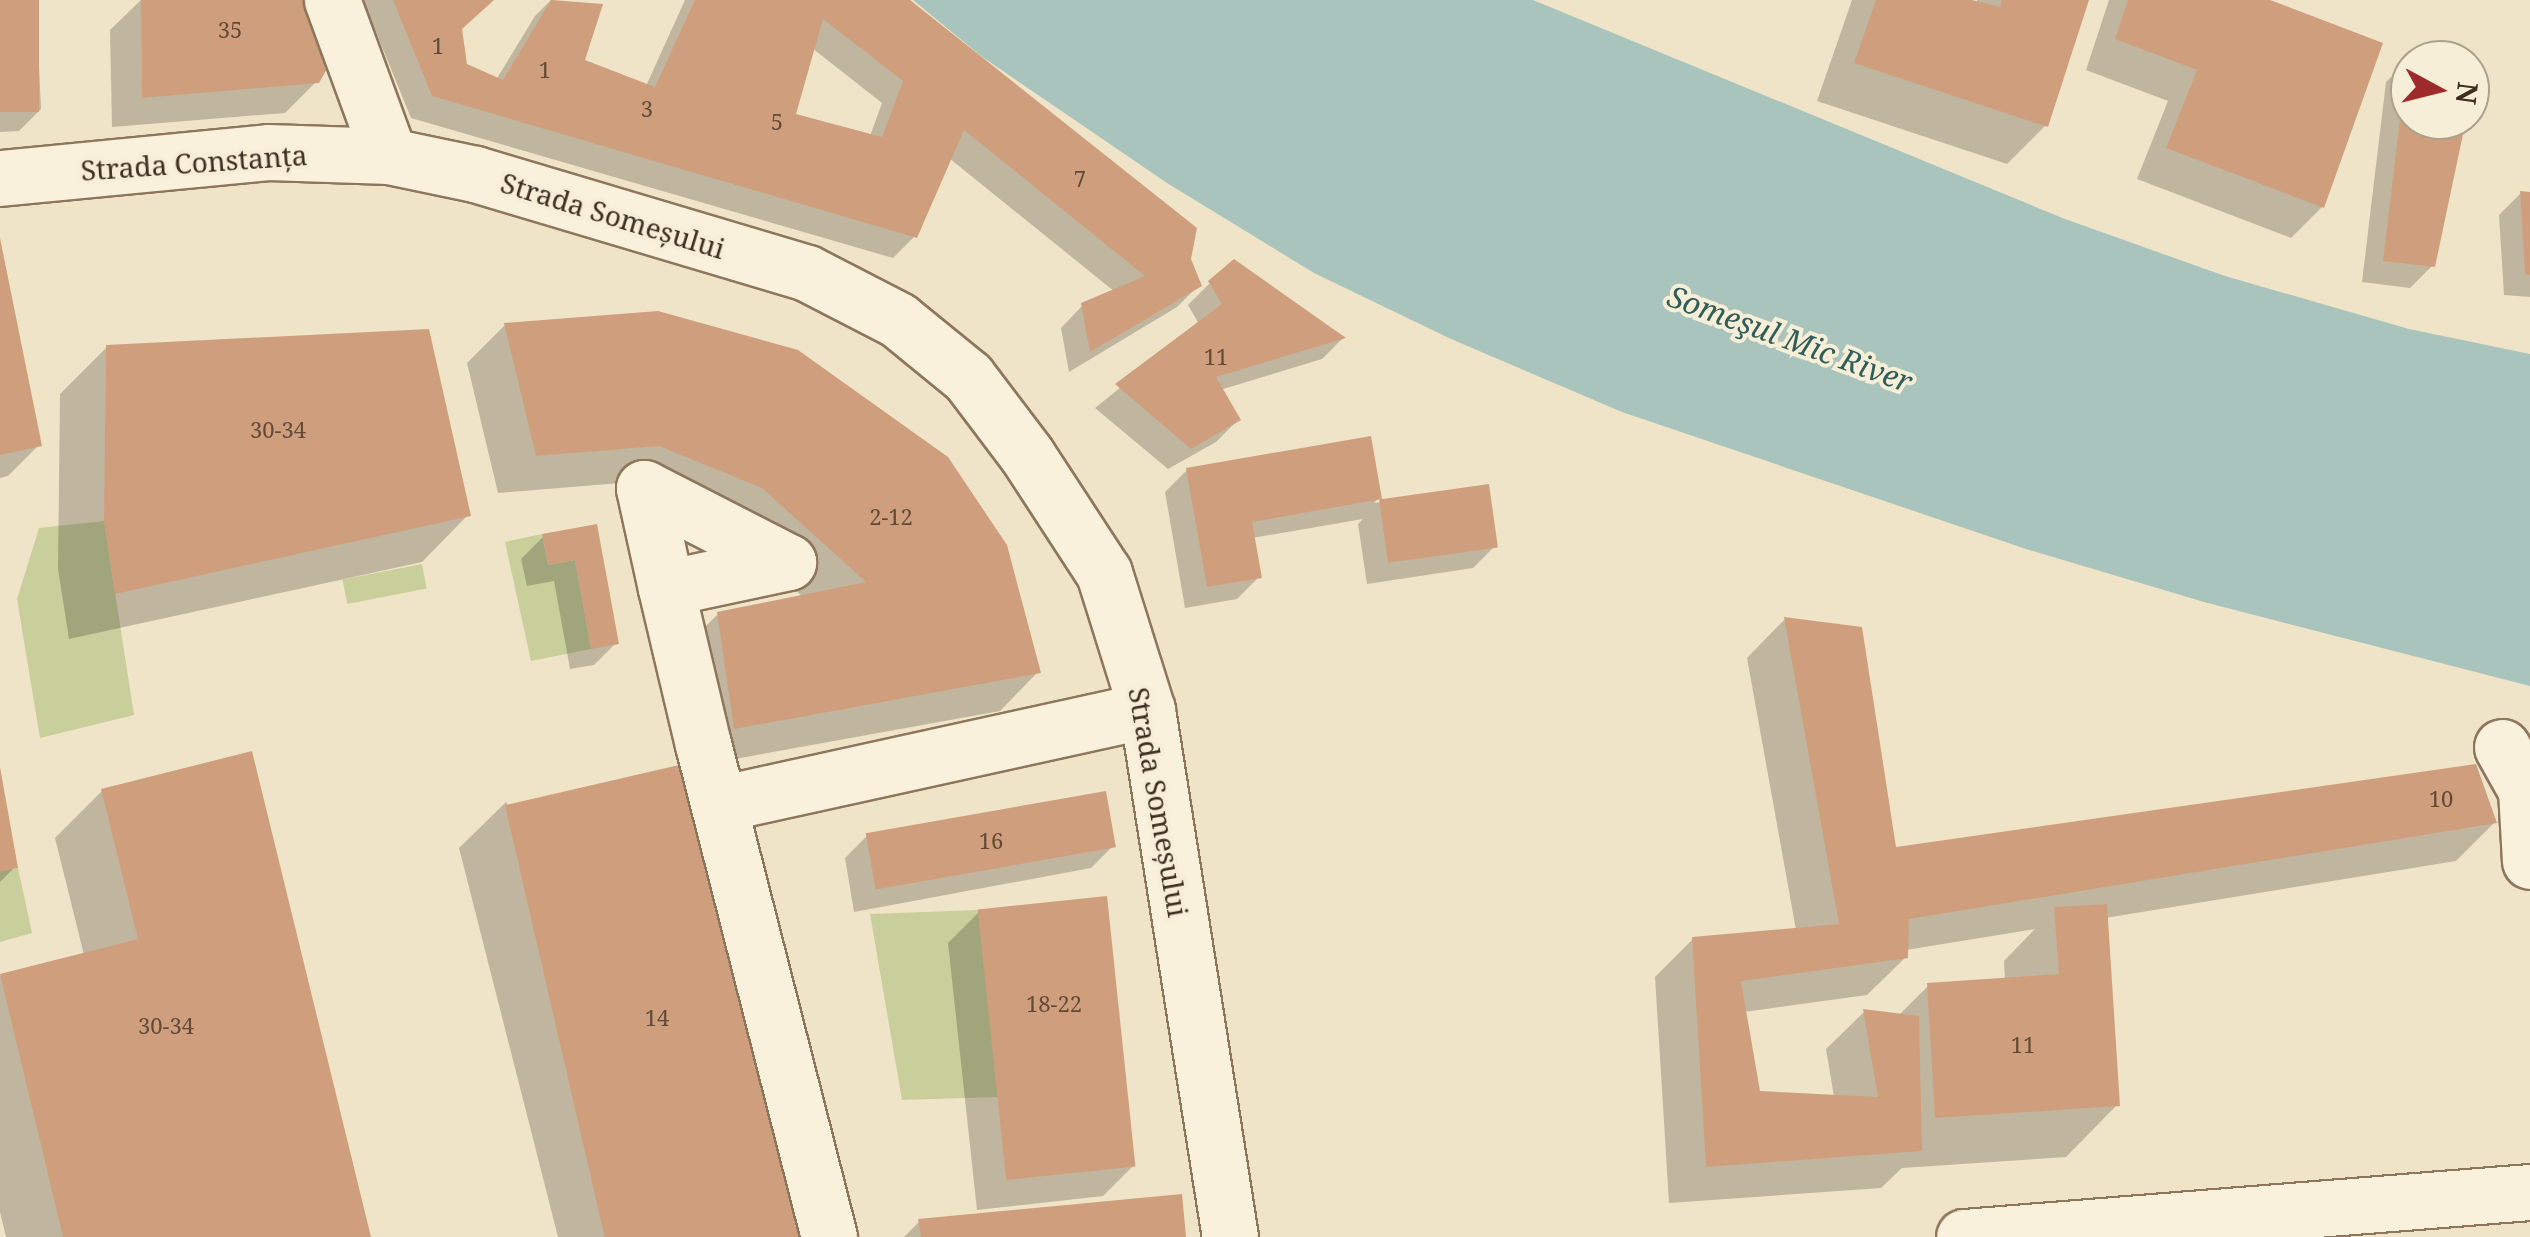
<!DOCTYPE html>
<meta charset="utf-8">
<style>
body{margin:0}
#map{position:relative;width:2530px;height:1237px;overflow:hidden;background:#f0e4c8;font-family:"Noto Serif",serif}
div>[style]{position:absolute}
.green>*{inset:0;background:#c9cf9b;transform-origin:0 0}
.water>*{inset:0;background:#a9c4bc}
.shadow>*{inset:0;background:#0003}
.building>*{inset:0;background:#cf9f7d;transform-origin:0 0}
.roads{filter:drop-shadow(2px 0 #8d765c) drop-shadow(-2px 0 #8d765c) drop-shadow(0 2px #8d765c) drop-shadow(0 -2px #8d765c)}
.minor>*{height:55px;margin:-27.5px;padding:0 27.5px;transform-origin:27.5px;border-radius:27.5px;background:#faf1dc}
span{translate:-50% -50%;white-space:nowrap;text-align:center;line-height:1.15;-webkit-text-stroke:8px #f7eed8;paint-order:stroke}
.number-label{font-size:22px;color:#624a37}
.number-label span{-webkit-text-stroke-width:0}
.street-label{font-size:28px;color:#3d2e20}
.water-label{font-size:30px;color:#2f5d5a;font-style:italic}
.north{position:absolute;left:2390px;top:40px;width:100px;height:100px;box-sizing:border-box;background:#f7eed8;border:2px solid #ada18e;border-radius:50%;rotate:97deg;font-size:28px;font-weight:700;line-height:40px;text-align:center;color:#3d2e20}
.north::after{content:'';display:block;margin:auto;width:35px;height:45px;background:#9e2a2b;clip-path:polygon(50% 0,100% 100%,50% 72%,0 100%)}
</style>
<div id="map">
<div class="green">
<i style="clip-path:polygon(104px 521px,134px 715px,40px 738px,17px 599px,39px 528px)"></i>
<i style="clip-path:polygon(542px 534px,548px 565px,575px 560px,591px 649px,531px 661px,505px 542px)"></i>
<i style="left:422px;top:564px;width:25px;height:81px;rotate:79deg"></i>
<i style="clip-path:polygon(18px 868px,32px 933px,0 942px,0 871px)"></i>
<i style="clip-path:polygon(978px 910px,999px 1097px,902px 1100px,870px 914px)"></i>
</div>
<div class="water">
<i style="clip-path:polygon(913px 0,1533px 0,2065px 219px,2225px 276px,2409px 329px,2530px 354px,2530px 686px,2204px 602px,2026px 549px,1622px 412px,1451px 339px,1314px 273px,1167px 183px,981px 56px)"></i>
</div>
<div class="shadow">
<i style="clip-path:polygon(0 0,36px 0,41px 109px,19px 131px,0 132px)"></i>
<i style="clip-path:polygon(141px 0,303px 0,317px 81px,285px 113px,112px 127px,110px 30px)"></i>
<i style="clip-path:polygon(evenodd,363px 0,492px 0,460px 30px,465px 66px,496px 80px,535px 16px,551px 0,600px 6px,582px 62px,646px 86px,685px 0,903px 0,1188px 259px,1199px 285px,1177px 307px,1069px 372px,1061px 328px,1083px 305px,1115px 292px,949px 158px,915px 236px,893px 258px,411px 118px,363px 0,812px 48px,882px 103px,870px 136px,792px 116px,812px 48px)"></i>
<i style="clip-path:polygon(1852px 0,1969px 0,1976px 5px,1977px 0,2086px 0,2045px 126px,2007px 164px,1817px 101px)"></i>
<i style="clip-path:polygon(2109px 0,2263px 0,2322px 207px,2291px 238px,2137px 179px,2168px 101px,2086px 70px)"></i>
<i style="clip-path:polygon(2408px 60px,2410px 120px,2464px 120px,2432px 266px,2410px 288px,2362px 282px,2386px 82px)"></i>
<i style="clip-path:polygon(2521px 193px,2530px 194px,2530px 297px,2504px 295px,2499px 215px)"></i>
<i style="clip-path:polygon(0 247px,39px 445px,8px 476px,0 478px)"></i>
<i style="clip-path:polygon(1210px 283px,1343px 338px,1322px 359px,1220px 390px,1238px 420px,1216px 442px,1168px 469px,1095px 408px,1199px 324px,1188px 305px)"></i>
<i style="clip-path:polygon(505px 325px,1005px 546px,1038px 672px,1000px 711px,696px 766px,680px 652px,718px 614px,803px 597px,723px 525px,620px 483px,498px 493px,467px 363px)"></i>
<i style="clip-path:polygon(107px 347px,468px 515px,422px 562px,69px 639px,58px 569px,60px 394px)"></i>
<i style="clip-path:polygon(1187px 470px,1379px 498px,1374px 503px,1487px 487px,1495px 546px,1473px 568px,1367px 584px,1358px 524px,1363px 519px,1252px 538px,1259px 577px,1237px 599px,1185px 608px,1165px 492px)"></i>
<i style="clip-path:polygon(595px 527px,616px 643px,594px 665px,570px 669px,554px 581px,527px 586px,521px 559px,543px 537px)"></i>
<i style="clip-path:polygon(evenodd,1784px 620px,1859px 629px,1894px 850px,2494px 823px,2456px 861px,2105px 918px,2117px 1105px,2066px 1157px,1902px 1168px,1881px 1188px,1669px 1203px,1655px 977px,1693px 939px,1796px 930px,1747px 658px,1784px 620px,2035px 929px,2004px 961px,2005px 981px,1928px 986px,1898px 1016px,1864px 1012px,1826px 1049px,1834px 1097px,1758px 1093px,1744px 1012px,1867px 995px,1906px 957px,1906px 950px,2035px 929px)"></i>
<i style="clip-path:polygon(0 769px,15px 867px,0 882px)"></i>
<i style="clip-path:polygon(102px 791px,369px 1237px,6px 1237px,0 1212px,0 976px,84px 955px,55px 838px)"></i>
<i style="clip-path:polygon(506px 802px,803px 1237px,558px 1237px,459px 848px)"></i>
<i style="clip-path:polygon(867px 836px,1113px 846px,1091px 868px,854px 912px,845px 858px)"></i>
<i style="clip-path:polygon(979px 912px,1134px 1165px,1103px 1196px,977px 1210px,948px 943px)"></i>
<i style="clip-path:polygon(919px 1222px,1183px 1237px,904px 1237px)"></i>
</div>
<div class="building">
<i style="left:0;top:0;width:39px;height:112px"></i>
<i style="clip-path:polygon(141px 0,305px 0,332px 60px,319px 83px,142px 98px)"></i>
<i style="clip-path:polygon(evenodd,393px 0,494px 0,462px 29px,467px 64px,503px 80px,551px 0,603px 4px,585px 60px,655px 87px,695px 0,910px 0,1197px 228px,1191px 259px,1202px 286px,1090px 352px,1081px 303px,1145px 276px,964px 130px,917px 238px,432px 96px,393px 0,823px 19px,903px 81px,882px 137px,796px 114px,823px 19px)"></i>
<i style="clip-path:polygon(1876px 0,1972px 0,2000px 7px,2002px 0,2089px 0,2048px 127px,1854px 63px)"></i>
<i style="clip-path:polygon(2128px 0,2270px 0,2383px 43px,2324px 208px,2166px 148px,2197px 70px,2115px 39px)"></i>
<i style="clip-path:polygon(2408px 52px,2410px 120px,2466px 120px,2435px 267px,2383px 261px)"></i>
<i style="clip-path:polygon(2520px 191px,2530px 192px,2530px 275px,2525px 274px)"></i>
<i style="clip-path:polygon(0 238px,42px 446px,0 455px)"></i>
<i style="clip-path:polygon(1234px 259px,1346px 338px,1216px 377px,1241px 420px,1191px 449px,1115px 384px,1222px 304px,1208px 281px)"></i>
<i style="clip-path:polygon(658px 311px,798px 350px,948px 457px,1007px 545px,1041px 673px,734px 729px,717px 612px,866px 582px,762px 488px,659px 446px,536px 456px,504px 323px)"></i>
<i style="clip-path:polygon(429px 329px,471px 516px,115px 594px,104px 521px,106px 345px)"></i>
<i style="clip-path:polygon(1371px 436px,1382px 499px,1252px 522px,1262px 578px,1207px 587px,1186px 468px)"></i>
<i style="left:1489px;top:484px;width:64px;height:111px;rotate:82deg"></i>
<i style="clip-path:polygon(597px 524px,619px 644px,591px 649px,575px 560px,548px 565px,542px 534px)"></i>
<i style="clip-path:polygon(1784px 617px,1862px 627px,1896px 847px,2476px 764px,2497px 823px,1909px 919px,1908px 958px,1741px 981px,1760px 1091px,1878px 1097px,1863px 1009px,1919px 1016px,1922px 1151px,1706px 1167px,1692px 937px,1839px 924px)"></i>
<i style="clip-path:polygon(252px 751px,371px 1237px,63px 1237px,0 974px,138px 939px,101px 789px)"></i>
<i style="left:692px;top:762px;width:488px;height:192px;rotate:77deg"></i>
<i style="clip-path:polygon(0 767px,18px 868px,0 871px)"></i>
<i style="left:1106px;top:791px;width:57px;height:244px;rotate:80deg"></i>
<i style="left:1107px;top:896px;width:272px;height:130px;rotate:84deg"></i>
<i style="clip-path:polygon(2107px 904px,2120px 1106px,1935px 1118px,1927px 983px,2059px 974px,2054px 907px)"></i>
<i style="clip-path:polygon(1182px 1194px,1186px 1237px,921px 1237px,918px 1219px)"></i>
</div>
<div class="roads">
<div class="minor">
<i style="left:332px;top:0;width:166px;rotate:69.9deg"></i>
<i style="left:0;top:178px;width:269px;rotate:-5.5deg"></i>
<i style="left:268px;top:152px;width:121px;rotate:1.9deg"></i>
<i style="left:389px;top:156px;width:88px;rotate:11.8deg"></i>
<i style="left:475px;top:174px;width:346px;rotate:16.6deg"></i>
<i style="left:807px;top:273px;width:102px;rotate:27.3deg"></i>
<i style="left:898px;top:320px;width:90px;rotate:39.2deg"></i>
<i style="left:968px;top:377px;width:98px;rotate:52.9deg"></i>
<i style="left:1027px;top:455px;width:141px;rotate:56.9deg"></i>
<i style="left:1104px;top:573px;width:144px;rotate:72.6deg"></i>
<i style="left:1147px;top:710px;width:533px;rotate:81.05deg"></i>
<i style="left:666px;top:588px;width:125px;rotate:-12deg"></i>
<i style="left:788px;top:562px;width:162px;rotate:-152.8deg"></i>
<i style="left:644px;top:488px;width:102px;rotate:77.6deg"></i>
<i style="left:666px;top:588px;width:160px;rotate:76.7deg"></i>
<i style="left:703px;top:744px;width:509px;rotate:75.66deg"></i>
<i style="left:2502px;top:747px;width:49px;rotate:60.8deg"></i>
<i style="left:2526px;top:790px;width:71px;rotate:86.8deg"></i>
<i style="left:719px;top:804px;width:438px;rotate:-12.4deg"></i>
<i style="left:1964px;top:1237px;width:568px;rotate:-4.55deg"></i>
</div>
</div>
<div class="number-label">
<span style="left:230px;top:30px">35</span>
<span style="left:438px;top:46px">1</span>
<span style="left:545px;top:70px">1</span>
<span style="left:647px;top:109px">3</span>
<span style="left:777px;top:122px">5</span>
<span style="left:1080px;top:179px">7</span>
<span style="left:1216px;top:357px">11</span>
<span style="left:278px;top:430px">30-34</span>
<span style="left:891px;top:517px">2-12</span>
<span style="left:2441px;top:799px">10</span>
<span style="left:991px;top:841px">16</span>
<span style="left:1054px;top:1004px">18-22</span>
<span style="left:657px;top:1018px">14</span>
<span style="left:166px;top:1026px">30-34</span>
<span style="left:2023px;top:1045px">11</span>
</div>
<div class="street-label">
<span style="left:194px;top:162px;rotate:-4deg">Strada Constanța</span>
<span style="left:613px;top:215px;rotate:17deg">Strada Someșului</span>
<span style="left:1159px;top:802px;rotate:80deg">Strada Someșului</span>
</div>
<div class="water-label">
<span style="left:1790px;top:339px;rotate:20deg">Someşul Mic River</span>
</div>
<div class="north">N</div>
</div>
